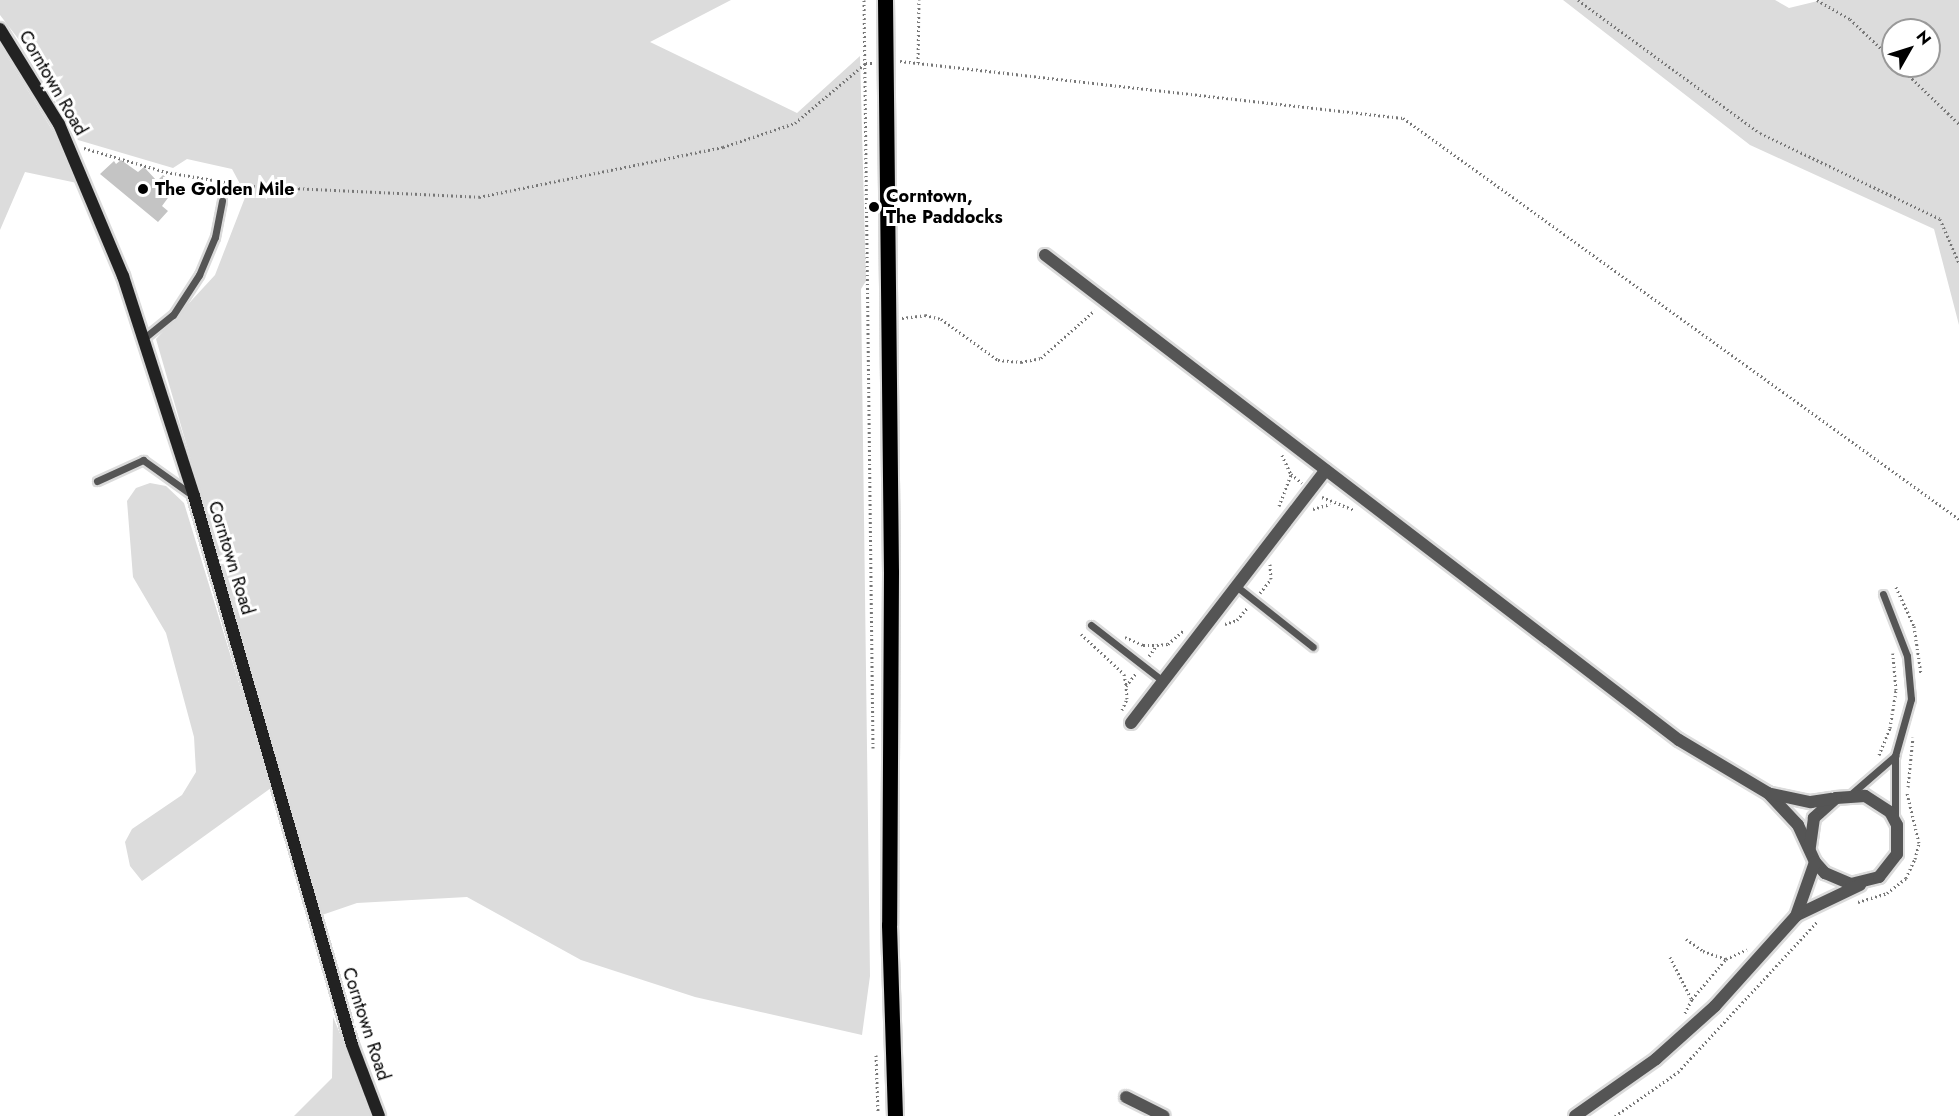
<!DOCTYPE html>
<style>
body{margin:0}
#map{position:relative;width:1959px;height:1116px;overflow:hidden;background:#fff;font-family:Jost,sans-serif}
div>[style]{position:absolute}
.green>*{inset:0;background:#dcdcdc}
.building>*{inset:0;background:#c4c4c4}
.path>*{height:3px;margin-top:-1.5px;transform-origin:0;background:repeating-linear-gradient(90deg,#777 0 1.5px,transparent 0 4.5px)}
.roads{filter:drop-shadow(2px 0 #dbdbdb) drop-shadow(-2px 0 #dbdbdb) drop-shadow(0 2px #dbdbdb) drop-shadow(0 -2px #dbdbdb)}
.lane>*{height:7px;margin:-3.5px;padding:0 3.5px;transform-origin:3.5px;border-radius:3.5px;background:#555}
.street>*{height:12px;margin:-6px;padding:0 6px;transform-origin:6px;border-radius:6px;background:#555}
.secondary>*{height:12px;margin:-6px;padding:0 6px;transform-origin:6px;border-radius:6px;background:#222}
.primary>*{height:15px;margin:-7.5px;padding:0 7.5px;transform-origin:7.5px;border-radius:7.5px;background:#000}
.dots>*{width:16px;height:16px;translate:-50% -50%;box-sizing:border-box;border:3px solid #fff;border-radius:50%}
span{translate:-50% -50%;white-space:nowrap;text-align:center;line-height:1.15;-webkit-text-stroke:6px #fff;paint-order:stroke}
.street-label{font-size:18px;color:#000}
.poi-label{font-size:18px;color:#000;font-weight:700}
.left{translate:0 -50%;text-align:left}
.north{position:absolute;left:1881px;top:18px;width:60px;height:60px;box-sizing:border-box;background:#fff;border:2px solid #999;border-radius:50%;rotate:51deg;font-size:16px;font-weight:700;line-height:24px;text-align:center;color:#000}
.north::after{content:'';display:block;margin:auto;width:21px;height:27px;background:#000;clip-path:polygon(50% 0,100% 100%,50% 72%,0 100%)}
</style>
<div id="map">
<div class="green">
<i style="clip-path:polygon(0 0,731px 0,650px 42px,797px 113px,860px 56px,866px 281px,861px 289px,870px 976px,862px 1035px,695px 997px,581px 960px,467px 897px,357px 903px,322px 915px,156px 339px,215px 275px,246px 195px,232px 169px,187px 159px,173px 168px,78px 140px,29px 53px,0 15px)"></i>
<i style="clip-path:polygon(evenodd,1563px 0,1775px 0,1789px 8px,1822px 0,1959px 0,1959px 325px,1934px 229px,1750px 145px,1563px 0,1893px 30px,1929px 30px,1929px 66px,1893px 66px,1893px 30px)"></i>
<i style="clip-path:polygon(0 45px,54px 133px,77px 183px,25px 172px,0 230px)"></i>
<i style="clip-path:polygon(150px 483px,166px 486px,184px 503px,271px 788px,142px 881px,130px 866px,125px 842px,132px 829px,182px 795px,196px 772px,194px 737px,166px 633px,133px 577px,127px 501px,136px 488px)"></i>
<i style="clip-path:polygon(333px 1017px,375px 1116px,294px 1116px,332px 1078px)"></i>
</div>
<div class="building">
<i style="clip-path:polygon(121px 160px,138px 172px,144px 167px,157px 181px,163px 175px,176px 187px,162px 206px,168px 211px,158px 222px,100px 174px,114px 161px,116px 164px)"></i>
</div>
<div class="path">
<i style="left:864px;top:0;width:748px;rotate:89.31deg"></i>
<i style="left:1578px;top:0;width:225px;rotate:36.2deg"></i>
<i style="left:1760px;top:133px;width:199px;rotate:25.5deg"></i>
<i style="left:1940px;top:219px;width:48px;rotate:66.6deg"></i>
<i style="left:1817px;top:0;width:38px;rotate:30deg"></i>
<i style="left:1850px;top:19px;width:59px;rotate:43.6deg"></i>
<i style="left:900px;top:61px;width:506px;rotate:6.47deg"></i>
<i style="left:1403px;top:118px;width:686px;rotate:35.8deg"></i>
<i style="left:918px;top:63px;width:63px;rotate:-89.1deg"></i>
<i style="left:1899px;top:66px;width:83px;rotate:44deg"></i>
<i style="left:84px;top:148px;width:85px;rotate:16.3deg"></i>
<i style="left:166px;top:172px;width:84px;rotate:9.6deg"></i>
<i style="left:249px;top:186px;width:230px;rotate:2.7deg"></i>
<i style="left:479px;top:197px;width:249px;rotate:-11.6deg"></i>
<i style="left:723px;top:147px;width:76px;rotate:-18.4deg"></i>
<i style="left:795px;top:123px;width:93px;rotate:-40.2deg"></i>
<i style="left:866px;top:63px;width:7px"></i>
<i style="left:902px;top:318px;width:23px;rotate:-7deg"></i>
<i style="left:925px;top:315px;width:16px;rotate:14deg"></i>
<i style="left:941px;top:319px;width:70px;rotate:35.7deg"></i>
<i style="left:998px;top:360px;width:23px;rotate:5deg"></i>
<i style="left:1021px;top:362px;width:20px;rotate:-11deg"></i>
<i style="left:1041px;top:358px;width:72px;rotate:-41.6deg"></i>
<i style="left:1282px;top:455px;width:21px;rotate:65deg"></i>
<i style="left:1291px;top:474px;width:14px;rotate:39deg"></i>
<i style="left:1322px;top:497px;width:35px;rotate:22deg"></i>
<i style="left:1279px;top:506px;width:34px;rotate:-69deg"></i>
<i style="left:1313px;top:509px;width:18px;rotate:-16deg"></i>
<i style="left:1896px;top:587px;width:43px;rotate:65.2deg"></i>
<i style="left:1914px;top:626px;width:49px;rotate:81.7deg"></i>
<i style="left:1260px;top:593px;width:18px;rotate:-52deg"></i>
<i style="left:1271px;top:579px;width:15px;rotate:-94deg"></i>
<i style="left:1225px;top:624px;width:13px;rotate:-18deg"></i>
<i style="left:1237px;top:620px;width:17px;rotate:-50deg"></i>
<i style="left:1081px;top:634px;width:59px;rotate:42.9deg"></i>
<i style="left:1124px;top:674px;width:11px;rotate:80deg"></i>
<i style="left:1125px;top:637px;width:20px;rotate:24deg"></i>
<i style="left:1143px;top:645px;width:14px"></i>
<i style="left:1149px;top:656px;width:14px;rotate:-54deg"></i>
<i style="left:1157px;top:645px;width:11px;rotate:-5deg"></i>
<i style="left:1168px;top:644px;width:21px;rotate:-41deg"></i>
<i style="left:1122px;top:710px;width:12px;rotate:-66deg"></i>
<i style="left:1127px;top:699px;width:13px;rotate:-94deg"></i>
<i style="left:1126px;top:686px;width:16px;rotate:-52deg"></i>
<i style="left:1879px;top:755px;width:29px;rotate:-68deg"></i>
<i style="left:1890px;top:728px;width:38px;rotate:-81deg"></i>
<i style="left:1896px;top:690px;width:37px;rotate:-95deg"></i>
<i style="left:1908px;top:787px;width:50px;rotate:-84.3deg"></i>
<i style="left:1858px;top:902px;width:30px;rotate:-17deg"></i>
<i style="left:1887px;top:893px;width:24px;rotate:-38deg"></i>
<i style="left:1906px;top:878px;width:21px;rotate:-65deg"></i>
<i style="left:1915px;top:859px;width:16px;rotate:-76deg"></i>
<i style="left:1919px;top:843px;width:51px;rotate:-103.5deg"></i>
<i style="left:1686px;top:939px;width:21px;rotate:35deg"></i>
<i style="left:1703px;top:951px;width:24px;rotate:19deg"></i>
<i style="left:1670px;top:957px;width:46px;rotate:62.9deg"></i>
<i style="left:1685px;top:1013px;width:16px;rotate:-63deg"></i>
<i style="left:1692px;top:999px;width:52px;rotate:-49.6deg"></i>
<i style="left:1726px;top:959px;width:23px;rotate:-25deg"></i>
<i style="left:876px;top:1055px;width:56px;rotate:88deg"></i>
<i style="left:1615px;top:1116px;width:77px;rotate:-34.9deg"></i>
<i style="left:1678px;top:1072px;width:206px;rotate:-47.2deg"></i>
</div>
<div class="roads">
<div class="lane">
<i style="left:143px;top:339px;width:38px;rotate:-39deg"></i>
<i style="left:173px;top:315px;width:48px;rotate:-57deg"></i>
<i style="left:199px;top:275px;width:41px;rotate:-67.2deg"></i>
<i style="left:215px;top:237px;width:37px;rotate:-79deg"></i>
<i style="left:97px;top:481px;width:51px;rotate:-24.5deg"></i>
<i style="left:143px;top:460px;width:60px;rotate:35.5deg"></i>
<i style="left:1236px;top:586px;width:98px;rotate:38.4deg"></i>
<i style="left:1883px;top:594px;width:66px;rotate:68.8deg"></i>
<i style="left:1907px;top:656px;width:43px;rotate:84.7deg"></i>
<i style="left:1911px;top:699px;width:59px;rotate:105.7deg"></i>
<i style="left:1895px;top:756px;width:60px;rotate:90deg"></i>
<i style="left:1091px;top:625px;width:91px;rotate:37.9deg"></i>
<i style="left:1850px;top:795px;width:60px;rotate:-40.9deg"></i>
</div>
<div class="street">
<i style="left:1045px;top:255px;width:798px;rotate:37.42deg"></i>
<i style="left:1679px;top:740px;width:104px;rotate:30.8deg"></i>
<i style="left:1768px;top:793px;width:44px;rotate:46.8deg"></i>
<i style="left:1798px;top:825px;width:41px;rotate:65.3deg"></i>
<i style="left:1815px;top:862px;width:15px;rotate:48deg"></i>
<i style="left:1825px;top:873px;width:28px;rotate:23deg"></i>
<i style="left:1851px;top:884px;width:29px;rotate:-14deg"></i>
<i style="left:1879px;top:877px;width:29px;rotate:-52deg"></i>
<i style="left:1897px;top:854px;width:29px;rotate:-90deg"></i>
<i style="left:1897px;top:825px;width:15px;rotate:-118deg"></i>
<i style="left:1890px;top:812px;width:30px;rotate:-147deg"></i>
<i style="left:1865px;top:796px;width:29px;rotate:176deg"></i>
<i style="left:1836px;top:798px;width:30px;rotate:138deg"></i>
<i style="left:1814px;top:818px;width:30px;rotate:98deg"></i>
<i style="left:1131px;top:723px;width:319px;rotate:-52.4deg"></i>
<i style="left:1772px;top:794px;width:40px;rotate:12deg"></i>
<i style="left:1811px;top:802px;width:20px;rotate:-9deg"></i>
<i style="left:1797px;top:915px;width:70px;rotate:-25.5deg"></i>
<i style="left:1126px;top:1097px;width:42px;rotate:26.6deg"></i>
<i style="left:1575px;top:1116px;width:99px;rotate:-35.1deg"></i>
<i style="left:1656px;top:1059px;width:79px;rotate:-41.9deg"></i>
<i style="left:1715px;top:1006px;width:121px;rotate:-48deg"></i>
<i style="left:1796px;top:916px;width:57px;rotate:-70.6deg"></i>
</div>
<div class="secondary">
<i style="left:0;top:29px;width:112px;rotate:58.2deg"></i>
<i style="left:59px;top:124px;width:165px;rotate:67.2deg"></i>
<i style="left:123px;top:276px;width:231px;rotate:72.1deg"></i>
<i style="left:194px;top:496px;width:571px;rotate:73.94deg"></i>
<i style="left:352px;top:1045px;width:76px;rotate:69.2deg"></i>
</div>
<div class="primary">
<i style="left:885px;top:0;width:572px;rotate:89.4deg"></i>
<i style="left:891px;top:572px;width:353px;rotate:90.3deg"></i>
<i style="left:889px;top:925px;width:191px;rotate:88.2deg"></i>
</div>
</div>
<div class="dots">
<i style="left:143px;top:189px;background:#000"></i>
<i style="left:874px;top:207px;background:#000"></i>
</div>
<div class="street-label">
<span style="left:53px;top:83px;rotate:60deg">Corntown Road</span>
<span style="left:231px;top:558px;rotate:73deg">Corntown Road</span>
<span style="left:366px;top:1024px;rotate:72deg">Corntown Road</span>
</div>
<div class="poi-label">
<span class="left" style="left:155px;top:189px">The Golden Mile</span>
<span class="left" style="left:886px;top:207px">Corntown,<br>The Paddocks</span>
</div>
<div class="north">N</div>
</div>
